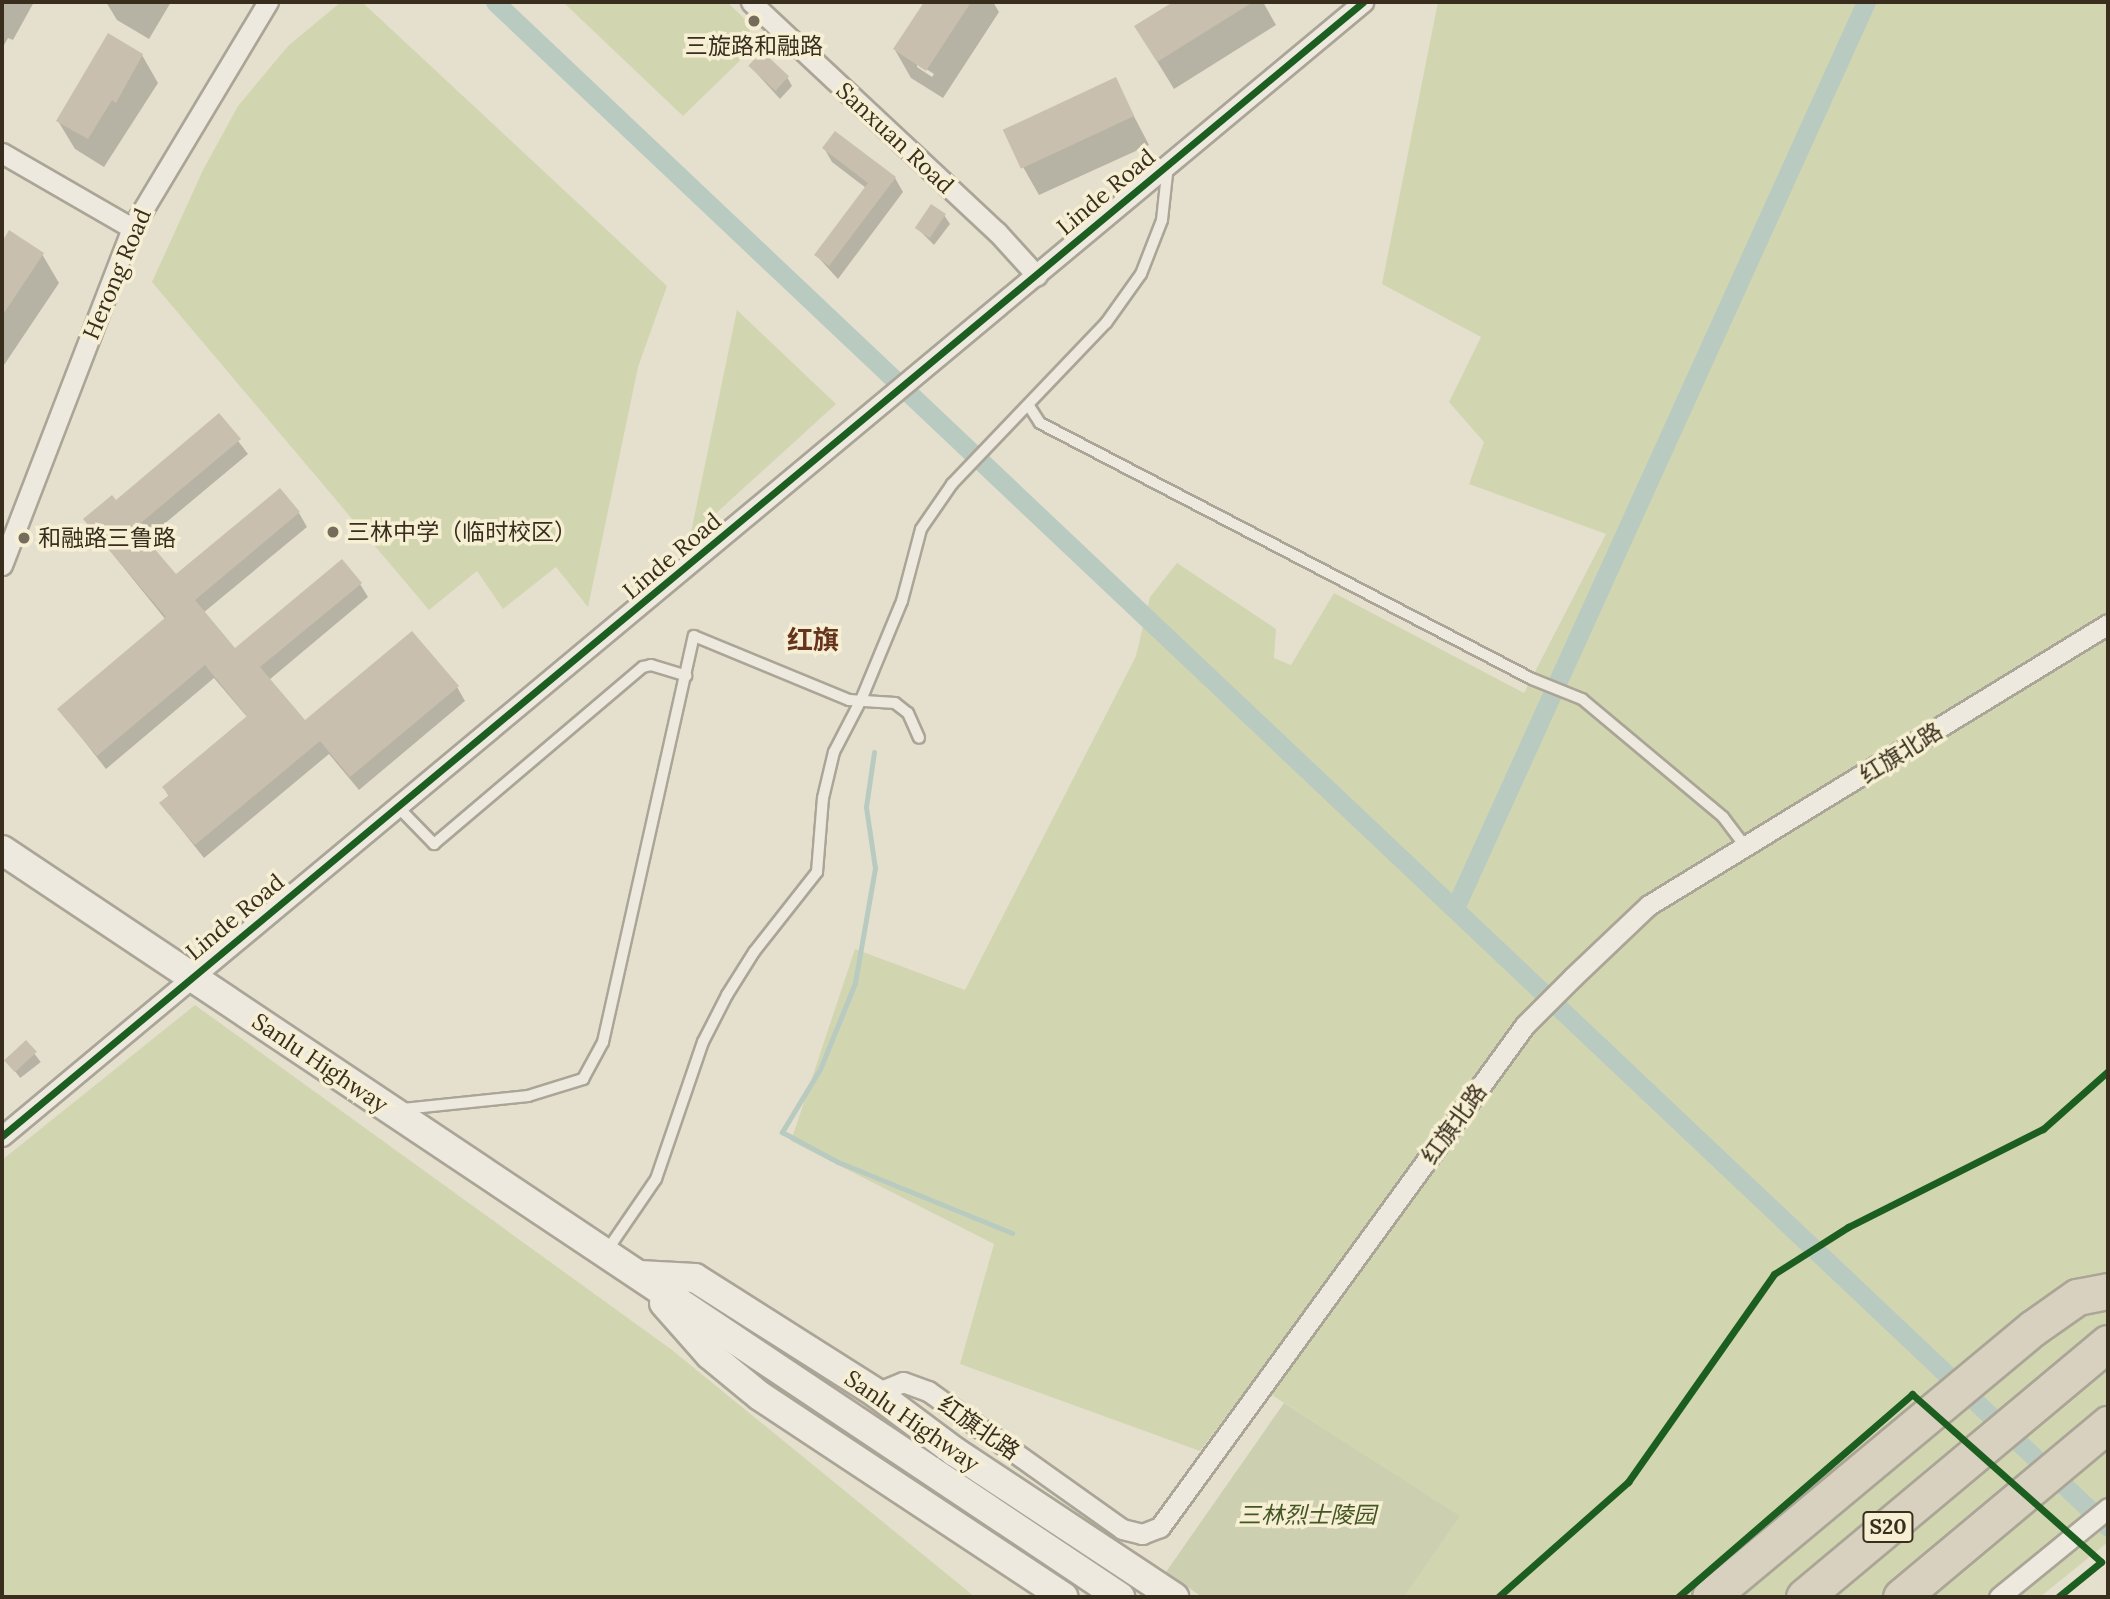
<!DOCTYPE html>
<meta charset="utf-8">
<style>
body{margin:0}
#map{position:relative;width:2110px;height:1599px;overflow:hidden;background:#e5e0ce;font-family:Lora,"Noto Sans SC",serif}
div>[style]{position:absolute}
.green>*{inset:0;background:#d1d6b0}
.cemetery>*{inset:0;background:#ccd0b0}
.shadow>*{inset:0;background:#0003;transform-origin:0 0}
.stream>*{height:5px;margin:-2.5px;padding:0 2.5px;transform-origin:2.5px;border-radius:2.5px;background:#b9cbc1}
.canal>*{height:19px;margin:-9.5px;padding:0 9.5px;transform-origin:9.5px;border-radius:9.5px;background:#b9cbc1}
.building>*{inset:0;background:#c9bfae;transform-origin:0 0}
.roads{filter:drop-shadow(2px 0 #aaa596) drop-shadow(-2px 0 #aaa596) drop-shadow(0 2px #aaa596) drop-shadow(0 -2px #aaa596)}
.service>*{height:10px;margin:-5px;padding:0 5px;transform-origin:5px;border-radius:5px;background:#ede9df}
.minor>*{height:19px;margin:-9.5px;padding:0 9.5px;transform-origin:9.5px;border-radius:9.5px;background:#ede9df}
.secondary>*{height:28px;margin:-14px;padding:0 14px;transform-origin:14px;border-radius:14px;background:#ede9df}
.motorway>*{height:35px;margin:-17.5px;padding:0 17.5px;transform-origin:17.5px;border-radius:17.5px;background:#d8d1bf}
.cycleway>*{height:7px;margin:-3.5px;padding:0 3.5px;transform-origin:3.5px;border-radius:3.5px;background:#1b5e20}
.dots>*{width:19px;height:19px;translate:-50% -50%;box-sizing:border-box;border:4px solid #f6efd3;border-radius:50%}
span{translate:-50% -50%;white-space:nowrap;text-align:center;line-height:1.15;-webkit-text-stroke:7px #f6efd3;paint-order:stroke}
.shield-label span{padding:2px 5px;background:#f6efd3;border:2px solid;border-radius:5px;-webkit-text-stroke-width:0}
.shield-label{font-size:21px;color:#392e1e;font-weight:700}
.poi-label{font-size:23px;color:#392e1e}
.left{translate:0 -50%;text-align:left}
.street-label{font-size:23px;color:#392e1e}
.park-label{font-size:23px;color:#445624;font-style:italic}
.quarter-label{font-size:26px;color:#66341d;font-weight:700}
.frame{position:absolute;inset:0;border:4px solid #392e1e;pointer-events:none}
</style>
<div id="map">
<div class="green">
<i style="clip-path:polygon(341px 2px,362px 2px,667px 286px,638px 367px,588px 607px,556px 567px,503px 609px,477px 571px,429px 610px,152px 282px,203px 170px,238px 106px,288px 46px)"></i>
<i style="clip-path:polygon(563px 2px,727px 2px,746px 20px,755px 46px,683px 116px)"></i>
<i style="clip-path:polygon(1438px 2px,2108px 2px,2108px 1542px,2040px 1597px,1404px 1597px,1459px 1516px,1252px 1382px,1200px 1451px,960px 1364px,994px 1244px,791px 1141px,855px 949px,965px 990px,1136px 656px,1150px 597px,1177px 563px,1276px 629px,1274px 658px,1291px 665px,1334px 593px,1524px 693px,1606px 534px,1469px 484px,1484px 442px,1449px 402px,1481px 337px,1382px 284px)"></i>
<i style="clip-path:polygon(737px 310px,836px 404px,690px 537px)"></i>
<i style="clip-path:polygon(195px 1005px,672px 1350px,975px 1597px,2px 1597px,2px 1160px)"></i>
</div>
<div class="cemetery">
<i style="clip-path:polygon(1284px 1403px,1460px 1516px,1404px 1597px,1202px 1597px,1166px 1572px)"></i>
</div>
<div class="shadow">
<i style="clip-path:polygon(2px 2px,34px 2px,13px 40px,8px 38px,2px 49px)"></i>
<i style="clip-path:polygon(106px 2px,171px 2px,149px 39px,117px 20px)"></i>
<i style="clip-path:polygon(evenodd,926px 2px,993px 2px,999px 12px,943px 98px,911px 78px,895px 50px,926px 2px,917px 63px,934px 74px,932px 77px,917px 67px,917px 63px)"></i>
<i style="clip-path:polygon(1176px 2px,1263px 2px,1276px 25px,1174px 89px,1136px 27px)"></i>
<i style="clip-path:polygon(142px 55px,158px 83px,104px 167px,75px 149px,58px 121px)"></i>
<i style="clip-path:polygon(750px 66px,787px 77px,792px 86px,780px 99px)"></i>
<i style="clip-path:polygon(1115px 80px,1149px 145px,1039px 195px,1023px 167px)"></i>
<i style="clip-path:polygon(824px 148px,895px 178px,903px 192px,838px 279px,816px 255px,866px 188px,832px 162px)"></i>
<i style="clip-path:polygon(944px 215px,950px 224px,934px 245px,917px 228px)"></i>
<i style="clip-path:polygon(10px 233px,42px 254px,59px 283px,2px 368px,2px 245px)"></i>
<i style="clip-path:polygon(219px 416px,248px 454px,145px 540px,176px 577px,299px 513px,307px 527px,203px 613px,235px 651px,360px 584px,368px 597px,269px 680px,304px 723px,457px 687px,465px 701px,359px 790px,329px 754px,204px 858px,161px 804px,169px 797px,164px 788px,248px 718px,214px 678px,106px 769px,59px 709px,166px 620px,85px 520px,116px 502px)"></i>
<i style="left:26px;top:1043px;width:24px;height:26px;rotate:52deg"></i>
</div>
<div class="stream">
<i style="left:874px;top:752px;width:56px;rotate:98.3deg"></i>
<i style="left:866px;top:807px;width:62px;rotate:81.6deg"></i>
<i style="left:875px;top:868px;width:117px;rotate:99.9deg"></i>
<i style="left:855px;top:983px;width:93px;rotate:112.1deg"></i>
<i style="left:820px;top:1069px;width:74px;rotate:121.1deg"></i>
<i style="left:782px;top:1132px;width:64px;rotate:28.2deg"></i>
<i style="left:838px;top:1162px;width:188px;rotate:22.2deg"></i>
</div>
<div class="canal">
<i style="left:495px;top:2px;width:2220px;rotate:43.39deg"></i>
<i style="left:1455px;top:908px;width:995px;rotate:-65.6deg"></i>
</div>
<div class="building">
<i style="clip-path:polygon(924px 2px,971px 2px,926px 71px,893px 49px)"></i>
<i style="clip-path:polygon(1173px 2px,1253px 2px,1157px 62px,1134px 26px)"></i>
<i style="clip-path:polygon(108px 33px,143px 54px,116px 103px,112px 100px,88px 139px,56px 121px)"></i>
<i style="left:762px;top:51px;width:37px;height:20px;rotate:43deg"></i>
<i style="left:1116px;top:77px;width:43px;height:125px;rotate:65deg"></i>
<i style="clip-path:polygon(835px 131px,896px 177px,829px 266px,814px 255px,868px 183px,822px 148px)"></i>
<i style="left:931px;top:204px;width:18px;height:29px;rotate:34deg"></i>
<i style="clip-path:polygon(9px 230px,44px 253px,2px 316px,2px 242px)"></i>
<i style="clip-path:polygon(219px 413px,241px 439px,136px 527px,176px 574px,280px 488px,300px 512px,195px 600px,235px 648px,342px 559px,362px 583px,260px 667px,305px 720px,412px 631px,459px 686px,350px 777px,320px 741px,195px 845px,159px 803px,169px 795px,162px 787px,247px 716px,205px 665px,97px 756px,57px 709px,166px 617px,83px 519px,112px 495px,116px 500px)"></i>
<i style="left:26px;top:1040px;width:16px;height:30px;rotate:47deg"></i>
</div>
<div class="roads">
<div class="service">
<i style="left:1029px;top:406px;width:20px;rotate:57deg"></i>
<i style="left:1040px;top:423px;width:555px;rotate:27.49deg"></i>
<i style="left:1532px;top:679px;width:54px;rotate:21.8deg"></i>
<i style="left:1582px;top:699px;width:184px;rotate:39.9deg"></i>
<i style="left:1723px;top:817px;width:38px;rotate:53deg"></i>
<i style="left:398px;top:807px;width:52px;rotate:45.8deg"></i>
<i style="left:434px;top:844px;width:274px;rotate:-40.3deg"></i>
<i style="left:643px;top:667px;width:8px;rotate:-14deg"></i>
<i style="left:651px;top:665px;width:37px;rotate:17deg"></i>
<i style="left:403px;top:1109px;width:126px;rotate:-5.9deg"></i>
<i style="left:528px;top:1096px;width:58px;rotate:-17.2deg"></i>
<i style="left:583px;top:1079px;width:42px;rotate:-61.6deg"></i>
<i style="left:603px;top:1042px;width:416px;rotate:-77.4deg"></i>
<i style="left:694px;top:636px;width:168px;rotate:22.4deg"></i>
<i style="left:849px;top:700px;width:46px;rotate:3.7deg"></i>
<i style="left:895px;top:703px;width:16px;rotate:38deg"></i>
<i style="left:908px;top:713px;width:27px;rotate:66deg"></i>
<i style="left:606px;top:1252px;width:88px;rotate:-55.6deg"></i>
<i style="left:656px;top:1179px;width:145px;rotate:-71.1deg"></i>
<i style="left:703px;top:1042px;width:53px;rotate:-62.9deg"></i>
<i style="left:727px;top:995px;width:51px;rotate:-57.9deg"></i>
<i style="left:754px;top:952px;width:102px;rotate:-51.8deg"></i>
<i style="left:817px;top:872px;width:74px;rotate:-85.4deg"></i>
<i style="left:823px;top:798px;width:47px;rotate:-76.6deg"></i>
<i style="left:834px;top:752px;width:59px;rotate:-62.6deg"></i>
<i style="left:861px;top:700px;width:107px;rotate:-67.5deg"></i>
<i style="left:902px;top:601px;width:74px;rotate:-75.2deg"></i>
<i style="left:921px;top:529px;width:55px;rotate:-55.4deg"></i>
<i style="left:952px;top:484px;width:223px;rotate:-46.3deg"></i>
<i style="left:1106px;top:323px;width:60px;rotate:-54.5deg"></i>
<i style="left:1141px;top:274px;width:58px;rotate:-68.7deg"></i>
<i style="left:1162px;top:220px;width:55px;rotate:-83.8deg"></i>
</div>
<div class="minor">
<i style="left:751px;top:2px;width:337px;rotate:43.1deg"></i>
<i style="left:997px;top:232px;width:59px;rotate:47.7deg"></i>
<i style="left:2px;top:153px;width:150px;rotate:30deg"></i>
<i style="left:2px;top:565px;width:361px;rotate:-68.9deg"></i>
<i style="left:132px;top:228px;width:264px;rotate:-59deg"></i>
<i style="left:2px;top:1136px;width:1772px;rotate:-39.8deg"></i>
<i style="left:876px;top:1393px;width:29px;rotate:-22deg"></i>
<i style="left:903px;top:1382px;width:27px;rotate:20deg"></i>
<i style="left:928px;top:1391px;width:238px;rotate:35.4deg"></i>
<i style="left:1122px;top:1529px;width:21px;rotate:14deg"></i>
<i style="left:1142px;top:1534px;width:19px;rotate:-21deg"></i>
<i style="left:1160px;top:1527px;width:621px;rotate:-53.98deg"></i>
<i style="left:1525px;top:1025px;width:68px;rotate:-45deg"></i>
<i style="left:1573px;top:977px;width:105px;rotate:-43.5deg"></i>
<i style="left:1649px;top:905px;width:538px;rotate:-31.47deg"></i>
<i style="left:1999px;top:1597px;width:141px;rotate:-39.2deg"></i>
</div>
<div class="secondary">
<i style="left:2px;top:850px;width:1345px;rotate:33.75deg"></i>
<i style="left:639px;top:1275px;width:56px;rotate:3.1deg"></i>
<i style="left:695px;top:1278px;width:214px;rotate:32.4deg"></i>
<i style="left:876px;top:1393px;width:99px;rotate:36.8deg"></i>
<i style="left:955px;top:1452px;width:263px;rotate:33.5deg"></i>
<i style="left:664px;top:1303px;width:69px;rotate:48.5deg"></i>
<i style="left:710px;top:1355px;width:65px;rotate:39.4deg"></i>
<i style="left:760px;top:1396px;width:364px;rotate:33.5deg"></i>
</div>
<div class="motorway">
<i style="left:1710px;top:1597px;width:420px;rotate:-39.8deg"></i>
<i style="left:2033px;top:1328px;width:54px;rotate:-35.2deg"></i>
<i style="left:2077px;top:1297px;width:32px;rotate:-11deg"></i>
<i style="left:1804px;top:1597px;width:396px;rotate:-39.9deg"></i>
<i style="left:1901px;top:1597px;width:270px;rotate:-39.9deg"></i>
</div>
</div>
<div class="cycleway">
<i style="left:2px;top:1136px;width:1772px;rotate:-39.8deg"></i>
<i style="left:1498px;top:1597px;width:174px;rotate:-41.5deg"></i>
<i style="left:1628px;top:1482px;width:254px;rotate:-54.9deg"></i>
<i style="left:1774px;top:1274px;width:88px;rotate:-32.4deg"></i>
<i style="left:1848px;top:1227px;width:218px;rotate:-26.7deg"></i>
<i style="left:2043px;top:1129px;width:87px;rotate:-41.7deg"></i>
<i style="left:1678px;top:1597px;width:310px;rotate:-40.9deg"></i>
<i style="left:1912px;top:1394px;width:253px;rotate:41.6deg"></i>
<i style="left:2101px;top:1562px;width:55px;rotate:140.9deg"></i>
</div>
<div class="dots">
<i style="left:754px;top:21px;background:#756c5c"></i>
<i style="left:333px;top:532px;background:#756c5c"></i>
<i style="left:24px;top:538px;background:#756c5c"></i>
</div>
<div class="shield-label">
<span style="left:1888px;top:1527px">S20</span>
</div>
<div class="poi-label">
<span style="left:754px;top:46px">三旋路和融路</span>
<span class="left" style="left:347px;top:532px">三林中学（临时校区）</span>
<span class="left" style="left:38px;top:538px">和融路三鲁路</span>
</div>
<div class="street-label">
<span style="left:895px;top:138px;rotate:43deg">Sanxuan Road</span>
<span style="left:1106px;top:192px;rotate:-40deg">Linde Road</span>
<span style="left:117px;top:274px;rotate:-67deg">Herong Road</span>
<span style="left:672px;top:556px;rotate:-40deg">Linde Road</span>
<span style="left:1901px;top:753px;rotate:-32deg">红旗北路</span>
<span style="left:235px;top:917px;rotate:-40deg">Linde Road</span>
<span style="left:320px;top:1063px;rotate:34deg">Sanlu Highway</span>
<span style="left:1454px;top:1124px;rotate:-54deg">红旗北路</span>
<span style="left:912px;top:1421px;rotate:35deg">Sanlu Highway</span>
<span style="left:979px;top:1428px;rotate:35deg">红旗北路</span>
</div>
<div class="park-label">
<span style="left:1307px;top:1515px">三林烈士陵园</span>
</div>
<div class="quarter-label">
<span style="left:813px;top:640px">红旗</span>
</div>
<div class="frame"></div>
</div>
